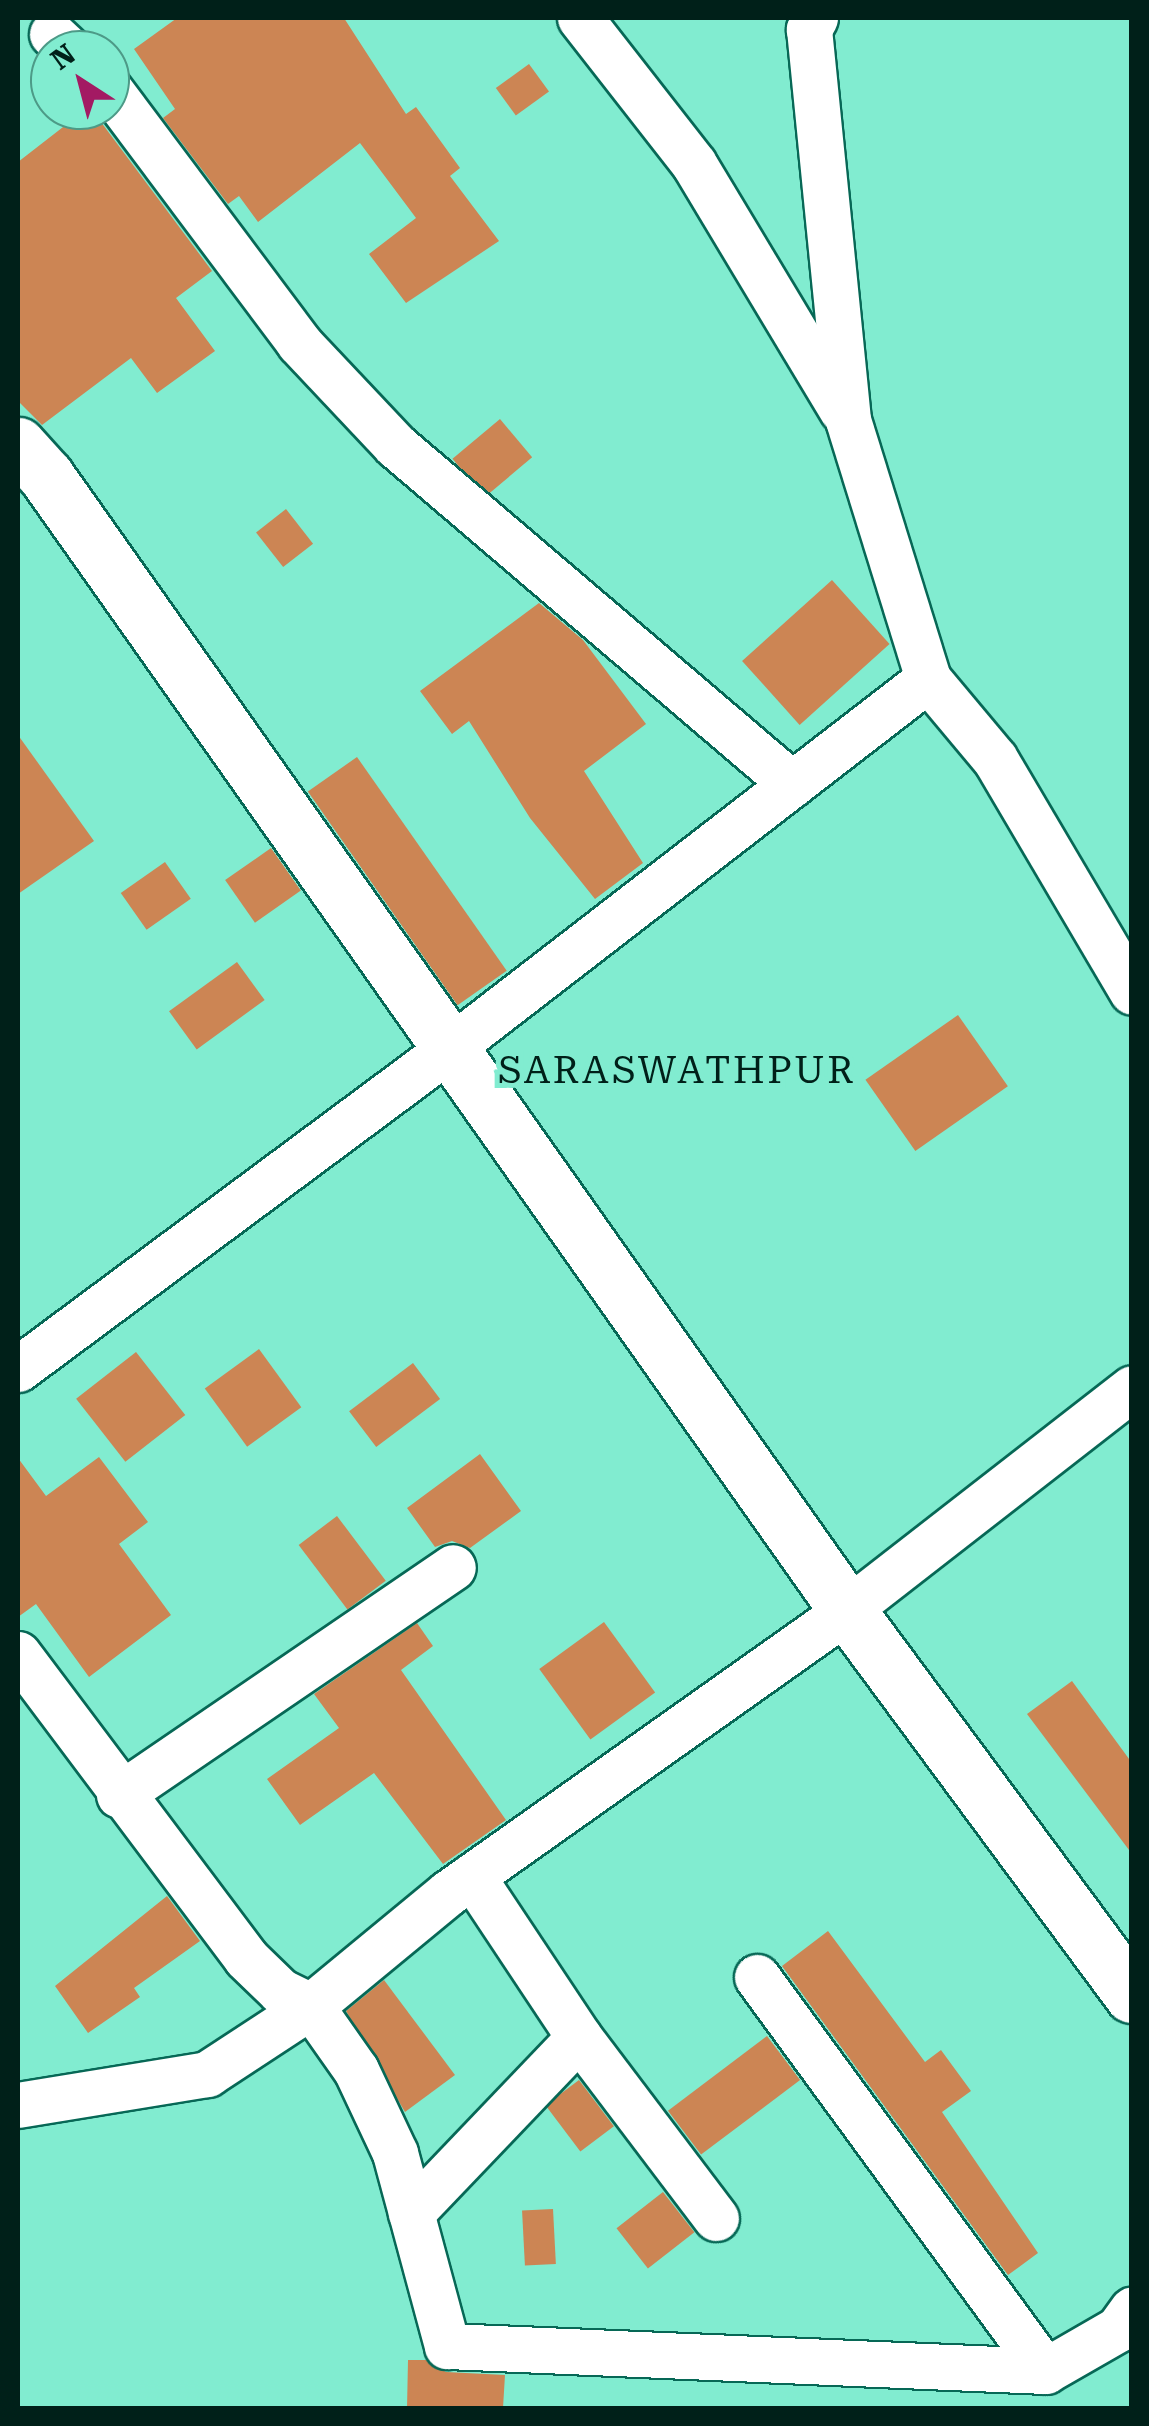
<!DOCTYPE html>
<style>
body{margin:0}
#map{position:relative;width:1149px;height:2426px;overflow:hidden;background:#81ecd0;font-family:"Roboto Serif",serif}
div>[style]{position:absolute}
.building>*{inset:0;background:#cc8554;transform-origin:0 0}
.roads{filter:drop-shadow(2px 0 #076856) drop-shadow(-2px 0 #076856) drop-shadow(0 2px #076856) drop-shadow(0 -2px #076856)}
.street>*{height:45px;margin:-22.5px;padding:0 22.5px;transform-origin:22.5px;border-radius:22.5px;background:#fff}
.secondary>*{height:55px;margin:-27.5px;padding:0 27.5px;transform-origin:27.5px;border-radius:27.5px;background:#fff}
span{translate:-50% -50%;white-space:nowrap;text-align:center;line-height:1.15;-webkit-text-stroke:10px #81ecd0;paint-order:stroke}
.neighbourhood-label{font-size:38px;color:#002019;letter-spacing:2.5px}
.frame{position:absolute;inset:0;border:20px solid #002019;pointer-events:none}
.north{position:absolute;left:30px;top:30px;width:100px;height:100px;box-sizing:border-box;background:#81ecd0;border:2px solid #4d9a87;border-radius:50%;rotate:324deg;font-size:28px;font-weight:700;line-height:40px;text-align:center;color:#002019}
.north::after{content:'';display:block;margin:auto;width:35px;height:45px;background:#a31a63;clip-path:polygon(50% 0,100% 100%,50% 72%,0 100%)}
</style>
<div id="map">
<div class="building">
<i style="clip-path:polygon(177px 18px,344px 18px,406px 114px,416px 107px,460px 168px,450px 176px,499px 241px,406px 303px,369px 254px,416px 218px,360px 143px,258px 222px,239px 196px,228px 204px,163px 118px,175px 109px,134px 49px)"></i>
<i style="left:529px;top:64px;width:34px;height:41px;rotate:54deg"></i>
<i style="clip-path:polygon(85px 110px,92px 110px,212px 271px,176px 298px,215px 351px,157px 393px,131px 358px,42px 425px,18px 401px,18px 162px)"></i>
<i style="left:500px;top:419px;width:50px;height:62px;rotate:50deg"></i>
<i style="left:286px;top:509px;width:44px;height:38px;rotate:52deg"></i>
<i style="left:832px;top:580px;width:86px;height:121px;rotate:48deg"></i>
<i style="clip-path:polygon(539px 603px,583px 640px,646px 724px,584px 771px,643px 863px,595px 899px,530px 818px,469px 721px,452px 734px,420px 691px)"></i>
<i style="clip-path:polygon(18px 735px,94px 841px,18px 894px)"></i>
<i style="left:357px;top:757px;width:261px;height:60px;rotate:55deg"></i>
<i style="left:271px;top:848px;width:52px;height:56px;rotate:55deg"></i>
<i style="left:165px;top:862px;width:45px;height:54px;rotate:55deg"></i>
<i style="left:237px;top:962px;width:47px;height:84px;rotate:54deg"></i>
<i style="left:958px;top:1015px;width:87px;height:113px;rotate:55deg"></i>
<i style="left:259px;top:1349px;width:72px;height:67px;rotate:54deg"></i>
<i style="left:136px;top:1352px;width:80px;height:76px;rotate:52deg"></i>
<i style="left:413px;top:1363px;width:45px;height:80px;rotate:53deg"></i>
<i style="clip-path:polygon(480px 1454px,521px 1511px,470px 1548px,452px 1541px,435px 1547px,407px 1508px)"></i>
<i style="clip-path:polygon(99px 1457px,148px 1522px,119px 1544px,171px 1615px,89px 1677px,36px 1604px,18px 1617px,18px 1458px,46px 1496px)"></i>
<i style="left:337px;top:1516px;width:81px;height:48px;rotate:53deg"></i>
<i style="left:604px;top:1622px;width:87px;height:80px;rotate:54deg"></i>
<i style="clip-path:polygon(417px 1623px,433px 1646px,401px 1670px,506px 1820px,443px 1864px,374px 1773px,300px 1825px,267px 1779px,339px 1728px,314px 1694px)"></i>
<i style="clip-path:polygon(1072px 1681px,1132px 1763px,1132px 1854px,1027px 1714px)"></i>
<i style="clip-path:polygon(167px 1896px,200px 1941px,134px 1988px,140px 1997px,88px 2033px,55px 1986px)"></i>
<i style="clip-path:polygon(828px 1931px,925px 2062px,941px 2050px,971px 2091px,942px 2112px,1038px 2253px,1008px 2275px,782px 1966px)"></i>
<i style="clip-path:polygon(384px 1980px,455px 2075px,405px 2112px,346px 2011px)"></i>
<i style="left:767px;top:2036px;width:55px;height:124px;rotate:53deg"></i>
<i style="left:579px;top:2080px;width:58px;height:42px;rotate:53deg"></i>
<i style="left:663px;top:2192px;width:51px;height:59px;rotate:52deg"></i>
<i style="left:553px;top:2209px;width:55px;height:31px;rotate:87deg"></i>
<i style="clip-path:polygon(408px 2360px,426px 2360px,446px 2372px,505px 2375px,503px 2408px,407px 2408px)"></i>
</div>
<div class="roads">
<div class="street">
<i style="left:580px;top:18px;width:185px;rotate:52deg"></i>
<i style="left:694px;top:164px;width:287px;rotate:59deg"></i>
<i style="left:815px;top:18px;width:13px;rotate:119deg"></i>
<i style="left:809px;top:29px;width:393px;rotate:84.3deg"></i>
<i style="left:848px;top:420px;width:271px;rotate:72.8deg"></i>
<i style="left:928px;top:679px;width:104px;rotate:50.1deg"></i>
<i style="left:995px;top:759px;width:270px;rotate:59.5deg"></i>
<i style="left:52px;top:34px;width:23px;rotate:43deg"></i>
<i style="left:110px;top:90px;width:316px;rotate:53.2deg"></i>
<i style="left:299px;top:343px;width:140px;rotate:46.7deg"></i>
<i style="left:395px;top:445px;width:522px;rotate:40.49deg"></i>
<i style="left:18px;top:1369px;width:538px;rotate:-36.61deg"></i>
<i style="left:450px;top:1048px;width:604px;rotate:-37.67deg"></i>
<i style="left:18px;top:1654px;width:380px;rotate:53.1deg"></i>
<i style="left:246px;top:1958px;width:47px;rotate:44.1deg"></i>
<i style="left:280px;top:1991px;width:34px;rotate:26deg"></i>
<i style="left:311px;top:2006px;width:78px;rotate:54.9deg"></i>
<i style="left:356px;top:2070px;width:92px;rotate:64.8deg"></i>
<i style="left:395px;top:2153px;width:200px;rotate:74.9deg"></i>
<i style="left:447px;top:2346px;width:599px;rotate:2.39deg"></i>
<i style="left:1045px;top:2371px;width:84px;rotate:-29.9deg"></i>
<i style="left:1118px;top:2329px;width:24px;rotate:-54deg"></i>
<i style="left:119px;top:1795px;width:404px;rotate:-34.3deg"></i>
<i style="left:472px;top:1876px;width:193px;rotate:56.4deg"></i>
<i style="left:579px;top:2037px;width:227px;rotate:52.9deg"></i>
<i style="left:757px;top:1977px;width:488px;rotate:53.8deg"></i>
<i style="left:18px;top:2105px;width:192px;rotate:-9.3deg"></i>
<i style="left:207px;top:2074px;width:124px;rotate:-33.2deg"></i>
<i style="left:311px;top:2006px;width:178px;rotate:-39.5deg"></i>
<i style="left:448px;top:1893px;width:489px;rotate:-35.3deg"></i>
<i style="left:847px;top:1610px;width:361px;rotate:-37.9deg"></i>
<i style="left:411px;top:2213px;width:243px;rotate:-46.3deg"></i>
</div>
<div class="secondary">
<i style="left:18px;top:445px;width:42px;rotate:47.9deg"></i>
<i style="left:46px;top:476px;width:1388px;rotate:54.76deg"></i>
<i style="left:847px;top:1610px;width:479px;rotate:53.5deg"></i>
</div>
</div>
<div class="neighbourhood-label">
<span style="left:677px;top:1071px">SARASWATHPUR</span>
</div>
<div class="frame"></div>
<div class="north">N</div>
</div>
